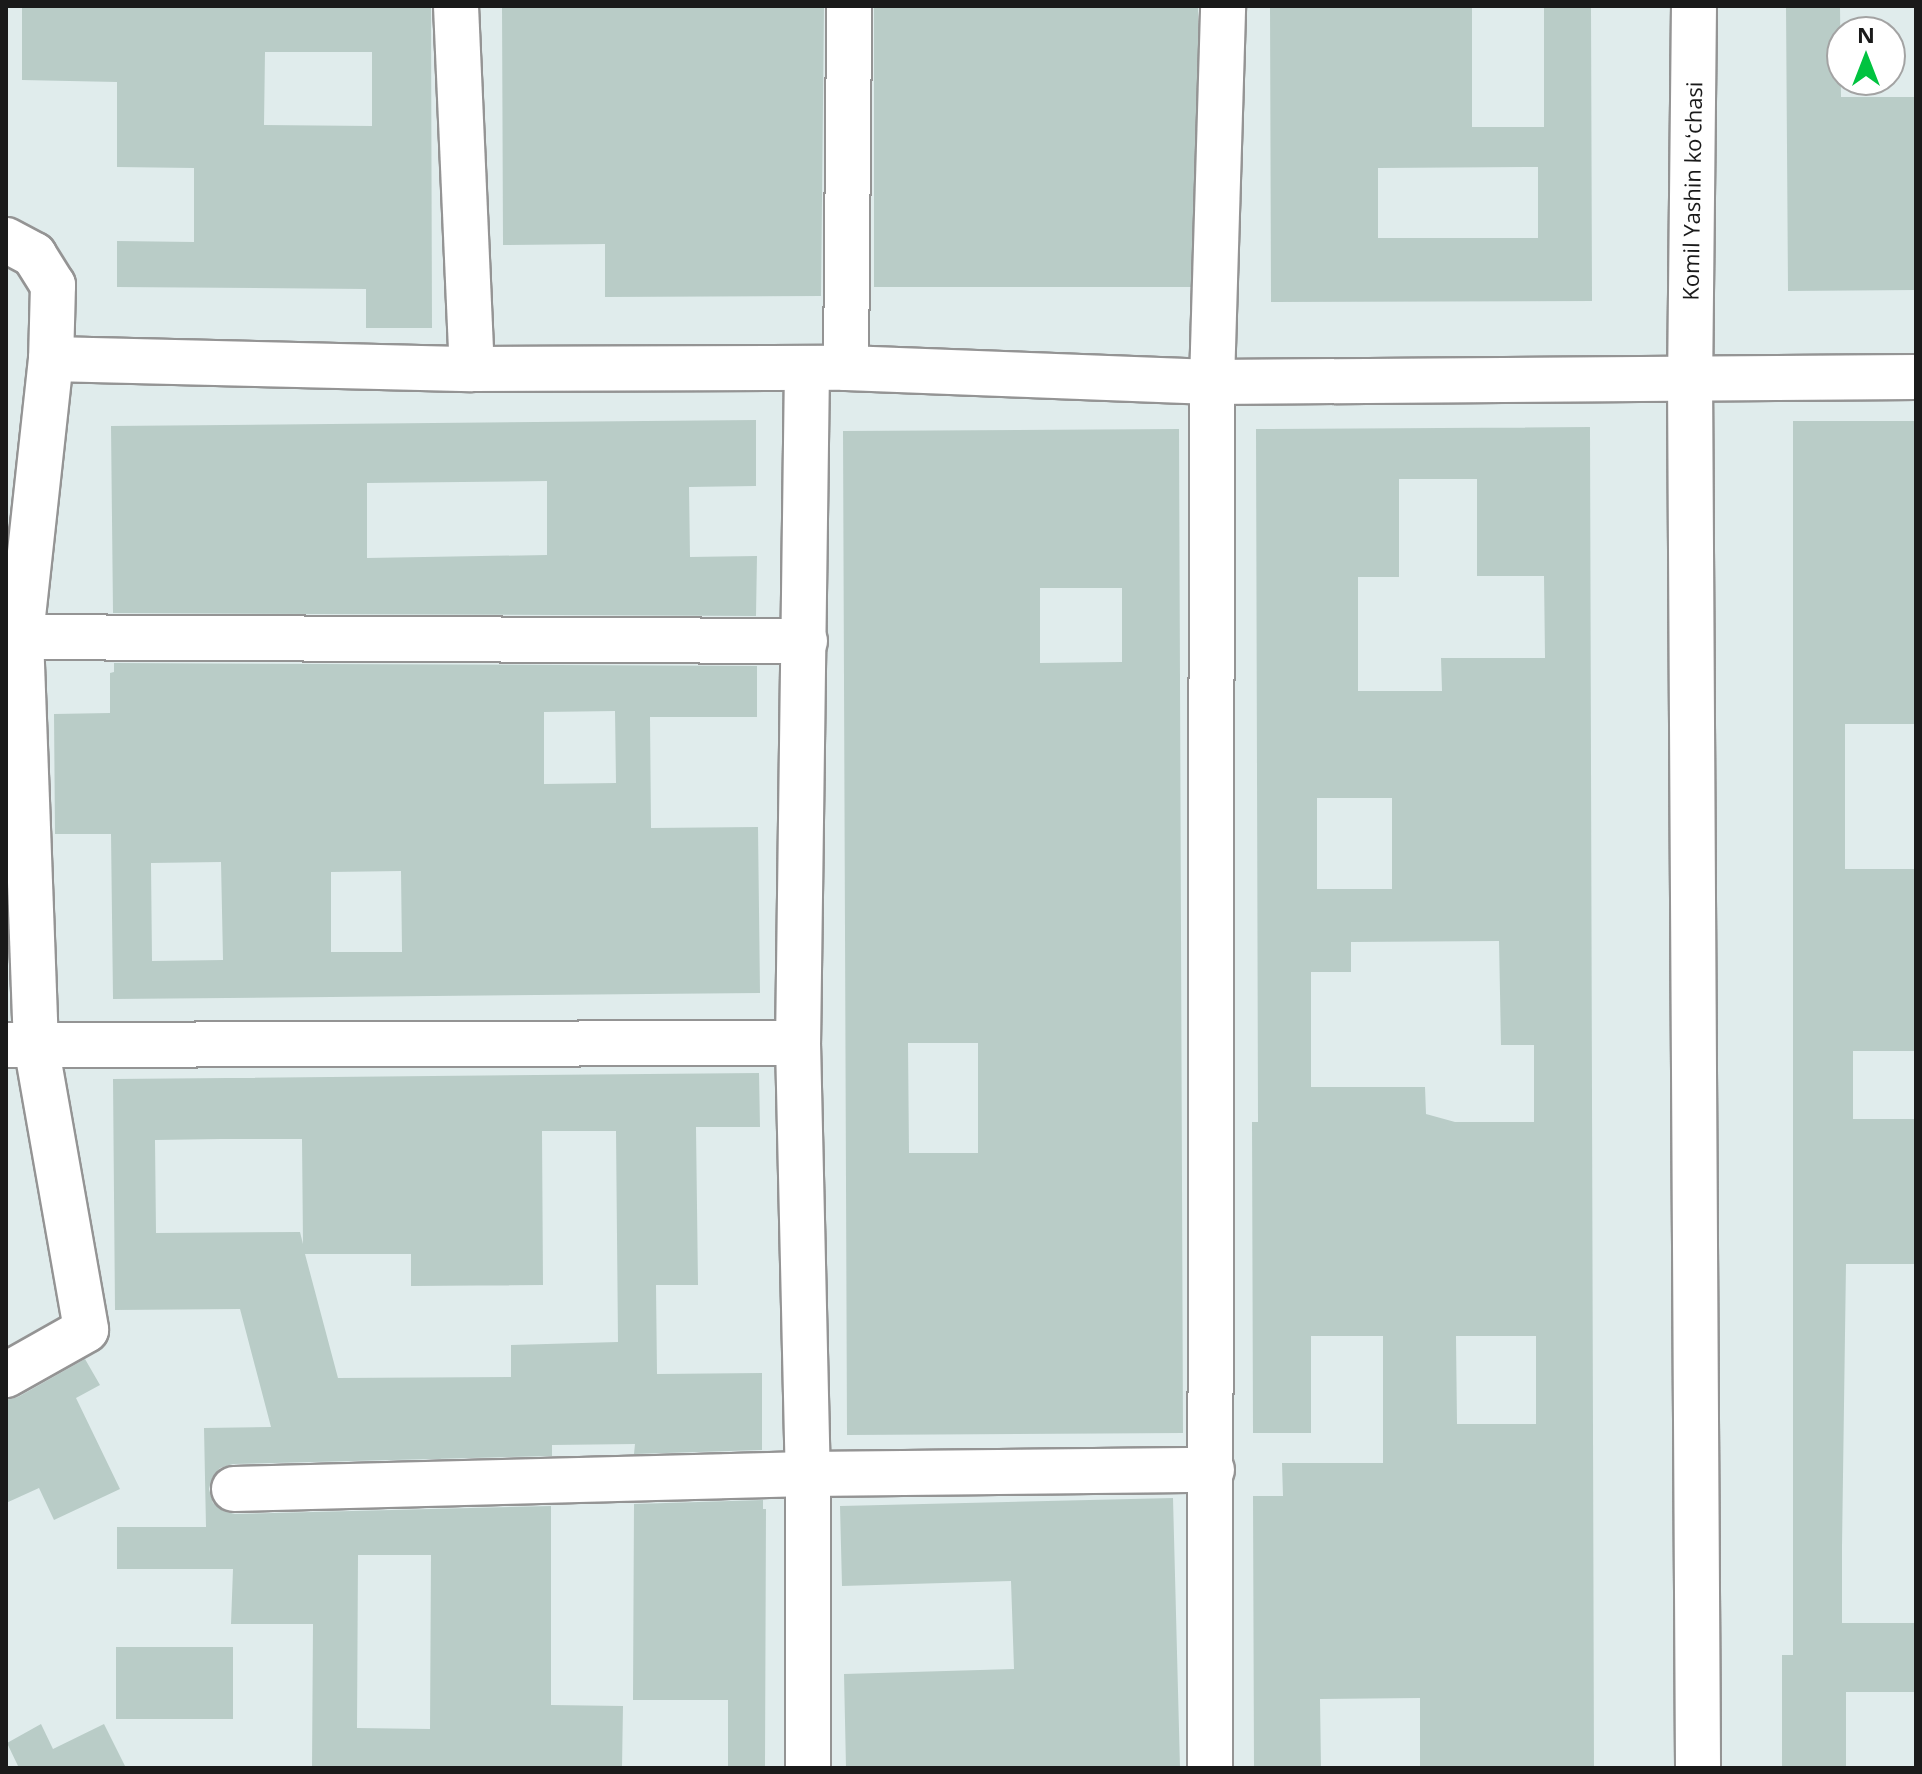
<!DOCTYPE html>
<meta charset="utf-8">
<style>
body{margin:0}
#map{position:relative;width:1922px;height:1774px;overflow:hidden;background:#e0ecec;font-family:"Open Sans",sans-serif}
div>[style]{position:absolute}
.building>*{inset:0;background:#b9ccc7;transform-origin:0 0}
.roads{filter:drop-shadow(2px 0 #949494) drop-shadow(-2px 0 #949494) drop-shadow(0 2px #949494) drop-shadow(0 -2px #949494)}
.minor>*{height:44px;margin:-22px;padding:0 22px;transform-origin:22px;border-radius:22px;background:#fff}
span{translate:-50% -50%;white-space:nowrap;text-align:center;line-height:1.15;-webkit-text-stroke:7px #fff;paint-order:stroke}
.street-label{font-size:22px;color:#1a1a1a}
.frame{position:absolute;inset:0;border:8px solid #1a1a1a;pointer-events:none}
.north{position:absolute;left:1826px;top:16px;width:80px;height:80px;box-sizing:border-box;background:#fff;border:2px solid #a3a3a3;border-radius:50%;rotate:0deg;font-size:22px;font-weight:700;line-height:32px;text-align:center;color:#1a1a1a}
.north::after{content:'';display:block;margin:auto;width:28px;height:36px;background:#01c340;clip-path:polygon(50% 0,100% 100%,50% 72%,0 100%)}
</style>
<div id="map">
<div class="building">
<i style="clip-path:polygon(evenodd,22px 6px,431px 6px,432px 328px,366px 328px,366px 289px,117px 287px,117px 241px,194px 242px,194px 168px,117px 167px,117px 82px,22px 80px,22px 6px,265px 52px,372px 52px,372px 126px,264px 125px,265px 52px)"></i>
<i style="clip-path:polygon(502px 6px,824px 6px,821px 296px,605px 297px,605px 244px,503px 245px)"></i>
<i style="left:874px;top:6px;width:324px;height:281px"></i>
<i style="clip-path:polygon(evenodd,1270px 6px,1472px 6px,1472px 127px,1544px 127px,1544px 6px,1591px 6px,1592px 301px,1271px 302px,1270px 6px,1538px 167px,1538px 238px,1378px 238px,1378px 168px,1538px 167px)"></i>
<i style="clip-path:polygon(1786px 6px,1840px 6px,1841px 97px,1916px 97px,1916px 290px,1788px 291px)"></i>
<i style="clip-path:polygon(evenodd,756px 420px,756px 486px,689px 487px,690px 557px,757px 556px,756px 616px,113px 613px,111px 426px,756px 420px,547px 481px,547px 555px,367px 558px,367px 483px,547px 481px)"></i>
<i style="clip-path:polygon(1793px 421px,1916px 421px,1916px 724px,1845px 724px,1845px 869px,1916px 869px,1916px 1051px,1853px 1051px,1853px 1119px,1916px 1119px,1916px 1264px,1846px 1264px,1842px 1547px,1842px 1623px,1916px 1623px,1916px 1692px,1846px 1692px,1846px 1768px,1782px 1768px,1782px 1655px,1793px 1655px)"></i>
<i style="clip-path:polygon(evenodd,1590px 427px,1594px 1768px,1420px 1768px,1420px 1698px,1320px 1699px,1321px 1768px,1254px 1768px,1253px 1496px,1283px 1496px,1282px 1463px,1383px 1463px,1383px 1336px,1311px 1336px,1311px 1433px,1253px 1433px,1252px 1122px,1258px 1122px,1256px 429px,1590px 427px,1399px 479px,1477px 479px,1477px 576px,1544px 576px,1545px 658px,1441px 658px,1442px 691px,1358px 691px,1358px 577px,1399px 577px,1399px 479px,1590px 427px,1317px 798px,1392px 798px,1392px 889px,1317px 889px,1317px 798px,1590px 427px,1499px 941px,1501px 1045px,1534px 1045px,1534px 1122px,1455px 1122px,1426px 1114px,1425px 1087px,1311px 1087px,1311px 972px,1351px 972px,1351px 942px,1499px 941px,1590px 427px,1456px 1336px,1536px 1336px,1536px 1424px,1457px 1424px,1456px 1336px)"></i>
<i style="clip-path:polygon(evenodd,1179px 429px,1183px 1433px,847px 1435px,843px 431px,1179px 429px,1040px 588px,1122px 588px,1122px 662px,1040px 663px,1040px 588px,1179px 429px,908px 1043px,978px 1043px,978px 1153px,909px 1153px,908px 1043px)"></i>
<i style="clip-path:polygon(evenodd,114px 663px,757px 666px,757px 717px,650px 717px,651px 828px,758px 827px,760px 993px,113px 999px,111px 834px,55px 834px,54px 714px,110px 713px,110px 673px,114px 672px,114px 663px,615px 711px,616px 783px,544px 784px,544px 712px,615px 711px,114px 663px,221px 862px,223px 960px,152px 961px,151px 863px,221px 862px,114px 663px,401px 871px,402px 952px,331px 952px,331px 872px,401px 871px)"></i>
<i style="clip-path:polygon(evenodd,759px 1073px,760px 1127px,696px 1127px,698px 1285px,656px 1285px,657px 1374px,762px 1373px,762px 1450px,634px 1454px,635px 1444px,552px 1445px,552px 1456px,233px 1464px,220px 1468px,212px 1478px,209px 1489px,213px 1503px,223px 1511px,235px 1514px,551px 1506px,551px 1705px,623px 1706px,622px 1768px,312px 1768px,313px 1624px,231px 1624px,233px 1569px,117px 1569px,117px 1527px,206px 1527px,204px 1428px,271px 1427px,240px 1309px,115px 1310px,113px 1079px,759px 1073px,542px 1131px,616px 1131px,618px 1342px,511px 1345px,511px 1377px,338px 1378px,305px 1254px,411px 1254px,411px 1286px,543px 1285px,542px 1131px,759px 1073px,221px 1139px,302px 1139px,303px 1244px,300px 1232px,156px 1233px,155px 1140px,221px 1139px,759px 1073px,358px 1555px,431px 1555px,430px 1729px,357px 1728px,358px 1555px)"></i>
<i style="clip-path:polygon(85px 1359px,100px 1385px,76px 1398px,120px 1489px,54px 1520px,39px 1488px,6px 1503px,6px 1400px,18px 1397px)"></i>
<i style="clip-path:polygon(1173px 1498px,1180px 1768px,846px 1768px,844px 1674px,1014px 1669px,1011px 1581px,842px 1586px,840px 1506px)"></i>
<i style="clip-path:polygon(763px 1500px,763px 1509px,766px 1509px,765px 1768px,728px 1768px,728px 1700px,633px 1700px,634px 1504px)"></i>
<i style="left:116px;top:1647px;width:117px;height:72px"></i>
<i style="clip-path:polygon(41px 1724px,53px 1749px,104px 1724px,126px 1768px,15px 1768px,18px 1766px,7px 1743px)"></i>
</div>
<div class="roads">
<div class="minor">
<i style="left:456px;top:6px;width:363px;rotate:87.5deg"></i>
<i style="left:1694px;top:6px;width:370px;rotate:90.6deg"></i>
<i style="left:1690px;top:376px;width:1392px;rotate:89.67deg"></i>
<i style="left:6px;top:240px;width:32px;rotate:28deg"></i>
<i style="left:34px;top:255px;width:36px;rotate:58deg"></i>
<i style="left:53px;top:285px;width:74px;rotate:91.5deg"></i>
<i style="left:51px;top:359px;width:280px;rotate:96.2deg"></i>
<i style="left:21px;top:637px;width:408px;rotate:87.9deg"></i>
<i style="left:36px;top:1045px;width:289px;rotate:80deg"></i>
<i style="left:86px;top:1330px;width:92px;rotate:150.6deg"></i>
<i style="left:51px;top:359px;width:421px;rotate:1.4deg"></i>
<i style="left:472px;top:369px;width:374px;rotate:-0.2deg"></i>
<i style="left:846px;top:368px;width:366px;rotate:2.2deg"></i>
<i style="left:1212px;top:382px;width:704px;rotate:-0.41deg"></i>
<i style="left:807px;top:368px;width:675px;rotate:90.76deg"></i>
<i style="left:798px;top:1043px;width:431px;rotate:88.7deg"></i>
<i style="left:808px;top:1474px;width:294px;rotate:90deg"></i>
<i style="left:846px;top:368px;width:362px;rotate:-89.5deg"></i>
<i style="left:6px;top:637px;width:799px;rotate:0.29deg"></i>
<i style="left:8px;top:1045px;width:790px;rotate:-0.15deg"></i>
<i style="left:234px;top:1489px;width:574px;rotate:-1.5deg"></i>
<i style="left:808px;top:1474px;width:404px;rotate:-0.6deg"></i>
<i style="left:1210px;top:1768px;width:1386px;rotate:-89.92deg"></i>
<i style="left:1212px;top:382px;width:376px;rotate:-88.3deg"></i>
</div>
</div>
<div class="street-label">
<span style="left:1692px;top:191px;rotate:-89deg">Komil Yashin koʻchasi</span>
</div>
<div class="frame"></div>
<div class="north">N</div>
</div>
